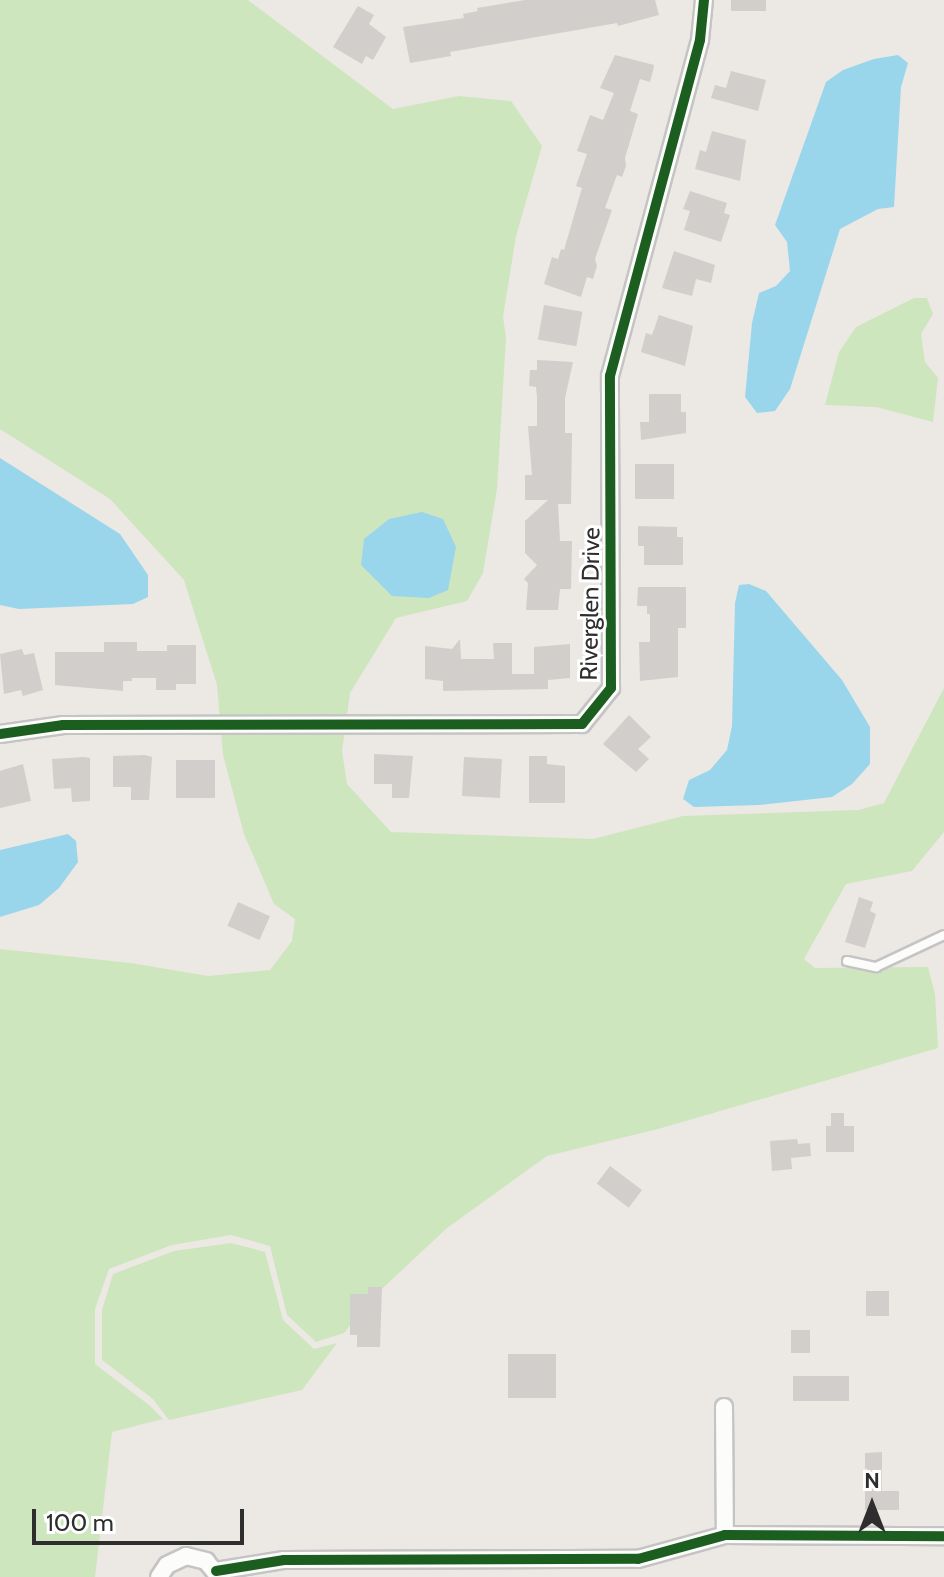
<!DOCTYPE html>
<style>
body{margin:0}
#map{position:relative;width:944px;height:1577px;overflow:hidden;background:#ece8e4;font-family:Cabin,sans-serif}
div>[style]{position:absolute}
.green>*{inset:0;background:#cee6be}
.water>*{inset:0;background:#99d6ec}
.building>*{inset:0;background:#d1cecb;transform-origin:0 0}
.roads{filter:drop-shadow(2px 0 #c5c4c5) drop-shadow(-2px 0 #c5c4c5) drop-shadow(0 2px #c5c4c5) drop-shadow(0 -2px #c5c4c5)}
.lane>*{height:8px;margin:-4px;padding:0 4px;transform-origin:4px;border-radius:4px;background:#fcfcfb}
.street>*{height:16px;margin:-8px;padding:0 8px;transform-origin:8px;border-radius:8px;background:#fcfcfb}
.cycleway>*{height:10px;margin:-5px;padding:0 5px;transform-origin:5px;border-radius:5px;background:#1b5e20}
span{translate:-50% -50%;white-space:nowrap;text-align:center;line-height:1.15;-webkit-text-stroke:6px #fff;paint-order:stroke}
.street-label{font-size:24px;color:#2e2e2e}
.north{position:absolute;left:832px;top:1465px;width:80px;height:80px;-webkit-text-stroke:6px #fff;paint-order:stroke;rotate:0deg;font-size:22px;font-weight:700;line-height:32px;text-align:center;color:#2e2e2e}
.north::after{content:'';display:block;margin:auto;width:28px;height:36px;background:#2e2e2e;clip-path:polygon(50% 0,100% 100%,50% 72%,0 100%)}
.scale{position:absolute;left:32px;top:1509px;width:212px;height:36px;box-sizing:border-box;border:4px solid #2e2e2e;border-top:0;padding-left:10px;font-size:24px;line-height:28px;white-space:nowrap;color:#2e2e2e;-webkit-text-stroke:6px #fff;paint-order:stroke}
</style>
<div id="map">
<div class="green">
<i style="clip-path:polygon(0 0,248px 0,393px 109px,459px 96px,511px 101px,542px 146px,516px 236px,503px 317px,506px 337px,497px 489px,483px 573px,467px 601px,396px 618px,350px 693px,342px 751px,347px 784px,391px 832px,593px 839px,683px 816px,858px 810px,884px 803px,944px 688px,944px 832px,912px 871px,846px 884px,804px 959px,815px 968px,928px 967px,935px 994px,938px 1048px,658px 1129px,547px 1156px,447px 1228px,370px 1300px,344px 1333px,316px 1342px,287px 1315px,270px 1246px,231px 1235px,172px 1245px,109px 1269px,95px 1309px,95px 1364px,149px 1405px,163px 1419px,112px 1432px,95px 1577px,0 1577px,0 949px,131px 963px,208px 976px,270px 970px,292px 941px,295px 919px,274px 904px,244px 834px,223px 755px,217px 685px,184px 580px,110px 499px,0 429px)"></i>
<i style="clip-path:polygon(914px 298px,927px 298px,933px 314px,921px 334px,925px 362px,938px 378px,933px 422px,876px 407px,825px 405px,839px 352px,856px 327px)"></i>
<i style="clip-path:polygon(231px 1243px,265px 1252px,283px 1320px,314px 1349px,337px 1343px,302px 1390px,169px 1420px,153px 1399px,102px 1360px,102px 1310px,113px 1274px,174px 1251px)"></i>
</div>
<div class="water">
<i style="clip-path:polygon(898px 55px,908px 63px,901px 87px,894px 207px,878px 209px,840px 229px,790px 389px,775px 411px,757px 413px,745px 397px,752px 323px,759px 293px,776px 286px,790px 271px,787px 242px,775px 225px,826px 82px,843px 70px,874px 59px)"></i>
<i style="clip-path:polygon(0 458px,120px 534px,148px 575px,148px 597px,133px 604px,19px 609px,0 605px)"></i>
<i style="clip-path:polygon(422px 512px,443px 519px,456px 547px,448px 590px,429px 598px,392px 596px,361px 565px,364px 539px,389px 519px)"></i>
<i style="clip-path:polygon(749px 584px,766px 591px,842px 680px,870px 727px,870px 764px,852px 784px,832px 797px,759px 805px,694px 807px,683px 799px,689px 780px,710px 770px,727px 750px,732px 726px,735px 603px,739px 585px)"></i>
<i style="clip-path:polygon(68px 834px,76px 841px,78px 862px,59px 888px,39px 905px,0 917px,0 850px)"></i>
</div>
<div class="building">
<i style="clip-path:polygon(525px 0,655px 0,659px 15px,618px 26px,617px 23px,450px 52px,451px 56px,410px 63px,403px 27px,457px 19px,464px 18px,463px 14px,478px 11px,477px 8px)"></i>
<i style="left:731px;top:0;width:35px;height:11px"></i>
<i style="clip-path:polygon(358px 6px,374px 15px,369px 24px,386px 37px,373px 60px,366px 56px,362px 64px,333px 47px)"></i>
<i style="clip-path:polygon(615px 55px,654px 65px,653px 71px,650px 82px,640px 79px,630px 111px,638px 114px,625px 158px,626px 166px,622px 177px,617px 175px,605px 208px,612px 210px,595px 259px,597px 266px,593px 279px,587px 277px,581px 297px,544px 284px,552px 257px,558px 259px,561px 249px,564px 250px,582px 188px,576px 186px,587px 154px,577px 151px,590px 115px,603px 120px,614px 93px,600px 88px)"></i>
<i style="clip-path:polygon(731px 71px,766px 80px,758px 111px,711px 98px,715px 85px,726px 88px)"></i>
<i style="clip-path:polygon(712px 131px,746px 140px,740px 181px,695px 169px,700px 150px,706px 152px)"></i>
<i style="clip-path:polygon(690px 191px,727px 203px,724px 213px,730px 215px,721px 242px,684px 230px,690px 211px,683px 209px)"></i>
<i style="clip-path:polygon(674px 251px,715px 265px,711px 283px,696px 279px,692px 296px,662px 288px)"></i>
<i style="left:544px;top:305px;width:39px;height:35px;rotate:10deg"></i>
<i style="clip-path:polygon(659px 315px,693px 326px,685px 366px,641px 352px,646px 333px,652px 335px)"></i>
<i style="clip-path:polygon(537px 360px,573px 362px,565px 398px,565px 433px,572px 433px,571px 504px,558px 504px,560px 541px,572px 541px,571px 589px,560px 589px,558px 610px,526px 610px,528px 583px,524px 579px,537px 565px,525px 553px,525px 521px,548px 500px,525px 500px,525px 475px,532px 475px,528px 426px,537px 426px,537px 396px,536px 387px,529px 386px,530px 370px,537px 370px)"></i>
<i style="clip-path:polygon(649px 394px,681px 394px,681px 412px,686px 412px,686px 433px,641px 440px,640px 422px,649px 422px)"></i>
<i style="left:635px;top:464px;width:39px;height:35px"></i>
<i style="clip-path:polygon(638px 526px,677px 527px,677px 537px,683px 537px,683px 565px,644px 565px,644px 546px,638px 546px)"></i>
<i style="clip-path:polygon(638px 587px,686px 587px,686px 628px,678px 628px,678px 677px,640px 681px,639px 642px,650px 642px,650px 614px,647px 614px,647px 606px,637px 606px)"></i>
<i style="clip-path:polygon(460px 639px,461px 659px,494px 659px,493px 643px,512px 643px,512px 674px,534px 674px,534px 647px,570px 644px,570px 678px,548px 680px,548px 689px,443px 691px,443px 681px,425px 679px,425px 646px,452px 649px)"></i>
<i style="clip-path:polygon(104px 642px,137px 642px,137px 651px,167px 651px,167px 645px,196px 645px,196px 684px,176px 684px,176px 690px,156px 690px,156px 678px,132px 678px,132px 681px,123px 681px,123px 691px,55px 685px,55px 652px,104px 652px)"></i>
<i style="clip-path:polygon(22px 649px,24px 655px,34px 653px,43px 690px,23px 696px,21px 690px,4px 694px,0 654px)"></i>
<i style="clip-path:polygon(629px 715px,651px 737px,638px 749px,649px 759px,636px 772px,603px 744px)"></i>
<i style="clip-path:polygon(374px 754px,413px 756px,409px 798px,392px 798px,392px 784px,374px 784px)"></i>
<i style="clip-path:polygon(145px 755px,152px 757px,149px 800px,131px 800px,131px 787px,113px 787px,113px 756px)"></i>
<i style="clip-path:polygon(529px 756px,547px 756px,547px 764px,565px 766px,565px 803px,529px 803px)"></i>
<i style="clip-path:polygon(84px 757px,90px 758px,90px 801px,72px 802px,71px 788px,54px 789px,52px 759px)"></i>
<i style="left:464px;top:757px;width:38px;height:39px;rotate:3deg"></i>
<i style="left:215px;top:760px;width:38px;height:39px;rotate:90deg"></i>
<i style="clip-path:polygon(23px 764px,31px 801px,0 808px,0 771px)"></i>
<i style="clip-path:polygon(859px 897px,873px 902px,870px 911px,876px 914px,865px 948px,845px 942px)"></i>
<i style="left:238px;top:902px;width:35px;height:26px;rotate:24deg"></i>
<i style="clip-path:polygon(831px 1113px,844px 1113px,844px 1126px,854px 1126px,854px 1152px,826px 1152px,826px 1126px,831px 1126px)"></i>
<i style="clip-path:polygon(797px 1139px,798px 1144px,810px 1143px,811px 1156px,791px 1158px,792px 1169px,772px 1171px,770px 1141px)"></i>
<i style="left:610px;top:1166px;width:40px;height:22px;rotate:37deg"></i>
<i style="clip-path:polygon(368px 1287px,382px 1287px,380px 1347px,357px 1347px,357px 1335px,350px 1335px,350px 1294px,368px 1294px)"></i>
<i style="left:889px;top:1291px;width:25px;height:23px;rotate:90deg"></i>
<i style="left:791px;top:1330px;width:19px;height:23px"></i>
<i style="left:508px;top:1354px;width:48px;height:44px"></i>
<i style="left:793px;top:1376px;width:56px;height:25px"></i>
<i style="clip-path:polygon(882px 1452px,882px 1491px,899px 1491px,899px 1510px,865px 1510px,865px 1453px)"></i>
</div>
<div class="roads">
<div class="lane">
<i style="left:847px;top:961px;width:30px;rotate:12deg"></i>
<i style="left:876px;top:967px;width:75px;rotate:-25.2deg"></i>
</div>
<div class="street">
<i style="left:0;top:734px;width:64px;rotate:-8.1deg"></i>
<i style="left:63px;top:725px;width:519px;rotate:-0.11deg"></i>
<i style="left:582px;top:724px;width:46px;rotate:-51.1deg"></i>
<i style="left:611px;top:688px;width:312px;rotate:-90.2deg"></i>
<i style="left:610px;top:376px;width:348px;rotate:-75deg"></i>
<i style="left:700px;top:40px;width:40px;rotate:-84.3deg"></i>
<i style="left:724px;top:1407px;width:128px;rotate:89.6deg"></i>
<i style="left:216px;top:1571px;width:69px;rotate:-9.2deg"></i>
<i style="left:284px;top:1560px;width:354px;rotate:-0.2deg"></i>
<i style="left:638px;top:1559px;width:90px;rotate:-15.4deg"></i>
<i style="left:725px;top:1535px;width:219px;rotate:0.3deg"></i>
<i style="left:159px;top:1577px;width:14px;rotate:-56deg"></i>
<i style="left:167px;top:1565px;width:21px;rotate:-25deg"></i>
<i style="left:186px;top:1556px;width:21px;rotate:14deg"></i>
<i style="left:206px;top:1561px;width:21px;rotate:51deg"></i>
</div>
</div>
<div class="cycleway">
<i style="left:0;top:734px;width:64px;rotate:-8.1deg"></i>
<i style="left:63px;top:725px;width:519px;rotate:-0.11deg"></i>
<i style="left:582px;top:724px;width:46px;rotate:-51.1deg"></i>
<i style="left:611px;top:688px;width:312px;rotate:-90.2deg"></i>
<i style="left:610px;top:376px;width:348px;rotate:-75deg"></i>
<i style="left:700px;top:40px;width:40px;rotate:-84.3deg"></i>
<i style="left:216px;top:1571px;width:69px;rotate:-9.2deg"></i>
<i style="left:284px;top:1560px;width:354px;rotate:-0.2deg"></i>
<i style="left:638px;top:1559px;width:90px;rotate:-15.4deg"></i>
<i style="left:725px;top:1535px;width:219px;rotate:0.3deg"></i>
</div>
<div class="street-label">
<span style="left:590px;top:604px;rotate:-89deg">Riverglen Drive</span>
</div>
<div class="north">N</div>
<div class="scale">100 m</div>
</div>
